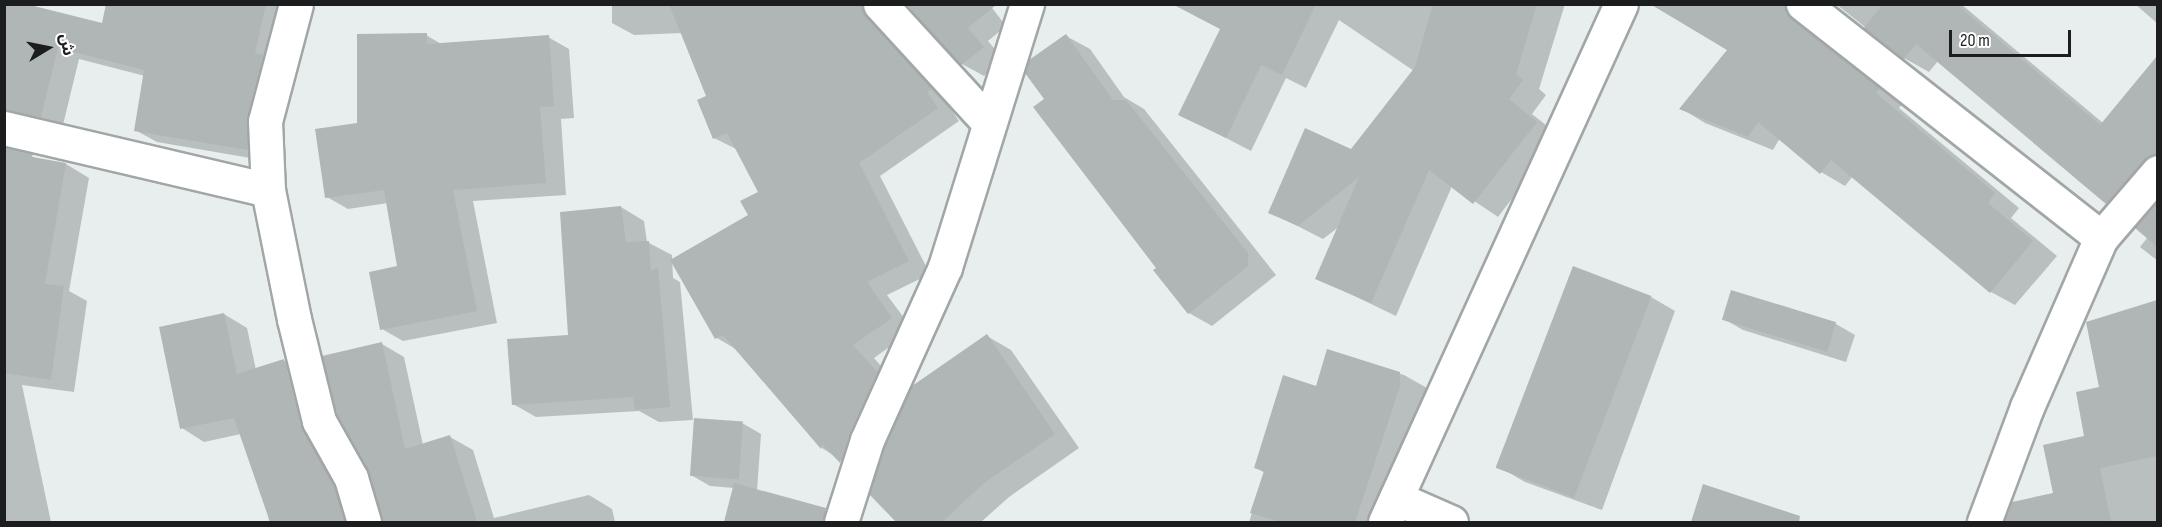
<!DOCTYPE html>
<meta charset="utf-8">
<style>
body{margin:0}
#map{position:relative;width:2162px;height:527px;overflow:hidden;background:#e8eeee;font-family:"Sofia Sans Condensed","Noto Sans Arabic",sans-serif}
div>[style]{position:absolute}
.shadow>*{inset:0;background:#0003}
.building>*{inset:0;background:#b0b5b5;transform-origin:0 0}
.roads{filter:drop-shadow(2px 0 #a1a6a7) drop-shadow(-2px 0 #a1a6a7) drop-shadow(0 2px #a1a6a7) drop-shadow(0 -2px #a1a6a7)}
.minor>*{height:33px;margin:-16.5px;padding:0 16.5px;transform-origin:16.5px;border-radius:16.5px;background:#fff}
.secondary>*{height:33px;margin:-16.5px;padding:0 16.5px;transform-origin:16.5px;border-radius:16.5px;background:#fff}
span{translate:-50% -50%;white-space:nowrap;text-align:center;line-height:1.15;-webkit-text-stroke:6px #fff;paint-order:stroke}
.frame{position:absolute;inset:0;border:6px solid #1c1d1e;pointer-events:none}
.north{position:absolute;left:18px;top:18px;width:60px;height:60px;-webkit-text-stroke:4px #fff;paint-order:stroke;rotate:80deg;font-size:16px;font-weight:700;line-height:24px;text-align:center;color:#1c1d1e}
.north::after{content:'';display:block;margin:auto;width:21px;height:27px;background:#1c1d1e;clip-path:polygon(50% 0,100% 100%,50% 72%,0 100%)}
.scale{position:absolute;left:1949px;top:30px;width:122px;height:27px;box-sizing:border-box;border:3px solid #1c1d1e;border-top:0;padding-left:8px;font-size:18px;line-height:21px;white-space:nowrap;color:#1c1d1e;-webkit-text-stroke:4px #fff;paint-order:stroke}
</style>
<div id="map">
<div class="shadow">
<i style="clip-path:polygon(4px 4px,103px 25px,108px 4px,288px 4px,268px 161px,157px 142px,135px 130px,145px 76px,79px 59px,62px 129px,23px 121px,4px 111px)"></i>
<i style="clip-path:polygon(612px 4px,888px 4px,952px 101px,948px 105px,959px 121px,880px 176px,930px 274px,887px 295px,913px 330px,874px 358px,898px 386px,862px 474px,822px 448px,739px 351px,717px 338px,673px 260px,750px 216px,760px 193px,738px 150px,714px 138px,708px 97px,683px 33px,634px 35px,612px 23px)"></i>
<i style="clip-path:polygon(908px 4px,989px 4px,1006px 26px,988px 41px,1004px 60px,984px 76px,962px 64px)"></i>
<i style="clip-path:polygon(1205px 4px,1565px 4px,1539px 89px,1546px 95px,1532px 114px,1560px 136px,1498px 217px,1452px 186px,1396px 316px,1317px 278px,1340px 226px,1323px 239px,1270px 212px,1352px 150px,1414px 71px,1339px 20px,1306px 88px,1286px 78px,1251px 151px,1180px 114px,1221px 29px)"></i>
<i style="clip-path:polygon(1667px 4px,1814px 4px,1903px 103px,1899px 108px,2019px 208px,2011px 218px,2057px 256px,2015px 305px,1991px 292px,1853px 176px,1845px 186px,1821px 172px,1780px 138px,1773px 150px,1705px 123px,1682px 109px,1729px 50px)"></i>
<i style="clip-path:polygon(1836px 4px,1961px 4px,2103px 123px,2158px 58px,2158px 186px,2131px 216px,2107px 202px,1938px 61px,1929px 72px,1904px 58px)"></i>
<i style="clip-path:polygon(2135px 4px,2158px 4px,2158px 24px)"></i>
<i style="clip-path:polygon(426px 35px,443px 45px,548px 37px,569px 49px,574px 118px,561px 119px,566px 195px,473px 201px,497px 323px,403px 341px,382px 329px,399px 267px,388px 203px,348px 209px,327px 197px,359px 124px)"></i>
<i style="clip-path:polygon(1066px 36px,1090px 49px,1124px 97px,1144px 109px,1276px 275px,1212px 326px,1189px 313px,1046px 100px)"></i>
<i style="clip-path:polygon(4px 148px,39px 159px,66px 164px,89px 178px,69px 291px,87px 301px,74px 392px,22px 385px,51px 522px,4px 522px)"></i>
<i style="clip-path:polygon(2158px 204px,2158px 261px,2140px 247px,2148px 237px,2137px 228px)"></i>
<i style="clip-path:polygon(621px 207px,644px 221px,647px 242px,672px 255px,673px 278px,680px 282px,693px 420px,659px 422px,639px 411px,536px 417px,513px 404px,569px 337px)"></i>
<i style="clip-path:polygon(1732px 292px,1836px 324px,1855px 335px,1846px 362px,1743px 330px,1724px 319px)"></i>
<i style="clip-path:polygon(1651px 297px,1675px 311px,1602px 510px,1525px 482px,1501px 468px)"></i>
<i style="clip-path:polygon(2158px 302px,2158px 522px,2032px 522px,2027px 500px,2054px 494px,2086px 437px,2101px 388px,2088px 323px)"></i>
<i style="clip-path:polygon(224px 314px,247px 328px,256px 370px,284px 361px,307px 374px,363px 522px,269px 522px,268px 512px,241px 434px,204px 442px,182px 428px)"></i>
<i style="clip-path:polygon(987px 336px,1011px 350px,1079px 448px,1009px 497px,981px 522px,898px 522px,871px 494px)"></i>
<i style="clip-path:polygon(382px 344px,404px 357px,423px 445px,450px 437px,473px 450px,494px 518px,589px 495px,612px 509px,615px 522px,383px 522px)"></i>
<i style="clip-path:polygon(1328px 351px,1404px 375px,1427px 388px,1383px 522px,1249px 522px,1265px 473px,1256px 468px,1317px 387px)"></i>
<i style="clip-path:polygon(742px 423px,761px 434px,757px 491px,807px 504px,826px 515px,824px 522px,726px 522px,734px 488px,710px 486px,691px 475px)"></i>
<i style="clip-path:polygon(1704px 486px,1763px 510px,1759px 522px,1692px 522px)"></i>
</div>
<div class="building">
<i style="clip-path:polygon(4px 4px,26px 4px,102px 23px,106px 4px,266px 4px,255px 53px,263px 55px,247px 117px,248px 150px,134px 131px,144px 70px,58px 48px,41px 117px,4px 110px)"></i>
<i style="clip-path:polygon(669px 4px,862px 4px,866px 17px,932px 88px,927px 92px,938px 108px,859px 163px,909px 261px,867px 282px,892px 318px,853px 345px,877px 372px,850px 432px,840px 463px,822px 444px,821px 449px,723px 335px,715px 339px,670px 260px,748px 215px,740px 201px,758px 192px,727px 133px,713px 139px,697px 100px,706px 96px)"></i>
<i style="clip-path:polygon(906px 4px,997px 4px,968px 28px,984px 47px,961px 65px)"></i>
<i style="clip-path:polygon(1172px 4px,1316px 4px,1282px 75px,1261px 65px,1226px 138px,1178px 115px,1220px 29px)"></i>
<i style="clip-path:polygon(1433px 4px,1537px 4px,1516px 74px,1523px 80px,1509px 99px,1537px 122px,1473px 204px,1429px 170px,1371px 303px,1315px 279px,1359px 177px,1298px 226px,1268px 213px,1305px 128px,1351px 149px,1415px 67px)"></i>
<i style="clip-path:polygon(1650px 4px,1785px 4px,1791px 19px,1880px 88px,1876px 93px,1995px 193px,1988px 203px,2033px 241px,1990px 293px,1831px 160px,1820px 174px,1758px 122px,1748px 137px,1679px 109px,1727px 50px)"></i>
<i style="clip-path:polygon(1883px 4px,1956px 4px,2100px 125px,2157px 56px,2157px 154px,2144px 160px,2106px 204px,1916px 44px,1904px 59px,1864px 28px)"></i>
<i style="clip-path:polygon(427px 33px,427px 44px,549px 35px,554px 106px,540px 107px,546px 183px,453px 190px,477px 311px,380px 330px,369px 272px,397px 266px,384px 190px,325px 198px,315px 129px,357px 123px,357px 34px)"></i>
<i style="clip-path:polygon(1066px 34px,1113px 100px,1126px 100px,1248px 253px,1248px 266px,1188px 314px,1153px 270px,1156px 268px,1033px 107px,1044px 99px,1025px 73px,1029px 60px)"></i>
<i style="clip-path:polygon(4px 147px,33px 154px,32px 157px,66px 163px,45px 284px,64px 286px,51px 380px,4px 373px)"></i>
<i style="clip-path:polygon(2157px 201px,2157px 247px,2135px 228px)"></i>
<i style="clip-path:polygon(621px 206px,626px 242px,649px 241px,651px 271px,658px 267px,670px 407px,635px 410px,633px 397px,512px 405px,507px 339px,568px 335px,560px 212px)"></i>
<i style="left:1573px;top:266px;width:84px;height:216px;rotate:21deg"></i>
<i style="left:1731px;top:290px;width:110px;height:31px;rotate:17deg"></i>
<i style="clip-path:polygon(2157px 300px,2157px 456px,2100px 468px,2111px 522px,2004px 522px,2012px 502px,2053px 493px,2043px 445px,2084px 436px,2076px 392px,2099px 387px,2086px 322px)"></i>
<i style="clip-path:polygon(224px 313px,237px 374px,284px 359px,301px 426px,334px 485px,345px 522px,270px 522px,234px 418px,180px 429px,159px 327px)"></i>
<i style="clip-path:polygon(987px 334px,1055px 434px,984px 483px,942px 522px,896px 522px,869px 494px,885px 447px,912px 386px)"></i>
<i style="clip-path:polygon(382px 342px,405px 449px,450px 435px,477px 522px,382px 522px,369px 472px,337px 414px,322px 356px)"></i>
<i style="clip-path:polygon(1327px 349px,1400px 372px,1400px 386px,1355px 522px,1280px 522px,1250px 513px,1264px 471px,1254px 468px,1283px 375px,1316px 386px)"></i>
<i style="left:694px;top:418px;width:49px;height:58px;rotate:4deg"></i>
<i style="clip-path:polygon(734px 483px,826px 508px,823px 522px,724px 522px)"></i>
<i style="clip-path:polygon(1703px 484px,1800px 516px,1799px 522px,1691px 522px)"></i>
</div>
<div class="roads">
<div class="minor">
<i style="left:296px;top:4px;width:121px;rotate:104.8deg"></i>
<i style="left:265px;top:121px;width:69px;rotate:87.5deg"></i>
<i style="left:268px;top:190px;width:132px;rotate:78.6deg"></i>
<i style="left:294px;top:319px;width:105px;rotate:76.2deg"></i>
<i style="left:319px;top:421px;width:65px;rotate:60.7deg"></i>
<i style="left:351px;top:478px;width:46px;rotate:73.5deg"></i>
<i style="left:880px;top:4px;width:161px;rotate:47.5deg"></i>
<i style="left:1803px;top:4px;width:379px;rotate:38.1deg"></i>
<i style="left:4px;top:128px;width:271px;rotate:13.2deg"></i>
<i style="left:1396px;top:498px;width:60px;rotate:23.6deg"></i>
<i style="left:841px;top:522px;width:86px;rotate:-72.4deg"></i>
<i style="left:867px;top:440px;width:190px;rotate:-65.7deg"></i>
<i style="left:945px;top:267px;width:275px;rotate:-72.7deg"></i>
<i style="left:1984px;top:522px;width:123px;rotate:-69.5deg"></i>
<i style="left:2027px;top:407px;width:184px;rotate:-66.4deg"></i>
<i style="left:2101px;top:238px;width:87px;rotate:-49.2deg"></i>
</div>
<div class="secondary">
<i style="left:1385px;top:522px;width:569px;rotate:-65.51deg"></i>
</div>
</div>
<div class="frame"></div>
<div class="north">ش</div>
<div class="scale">20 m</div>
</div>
